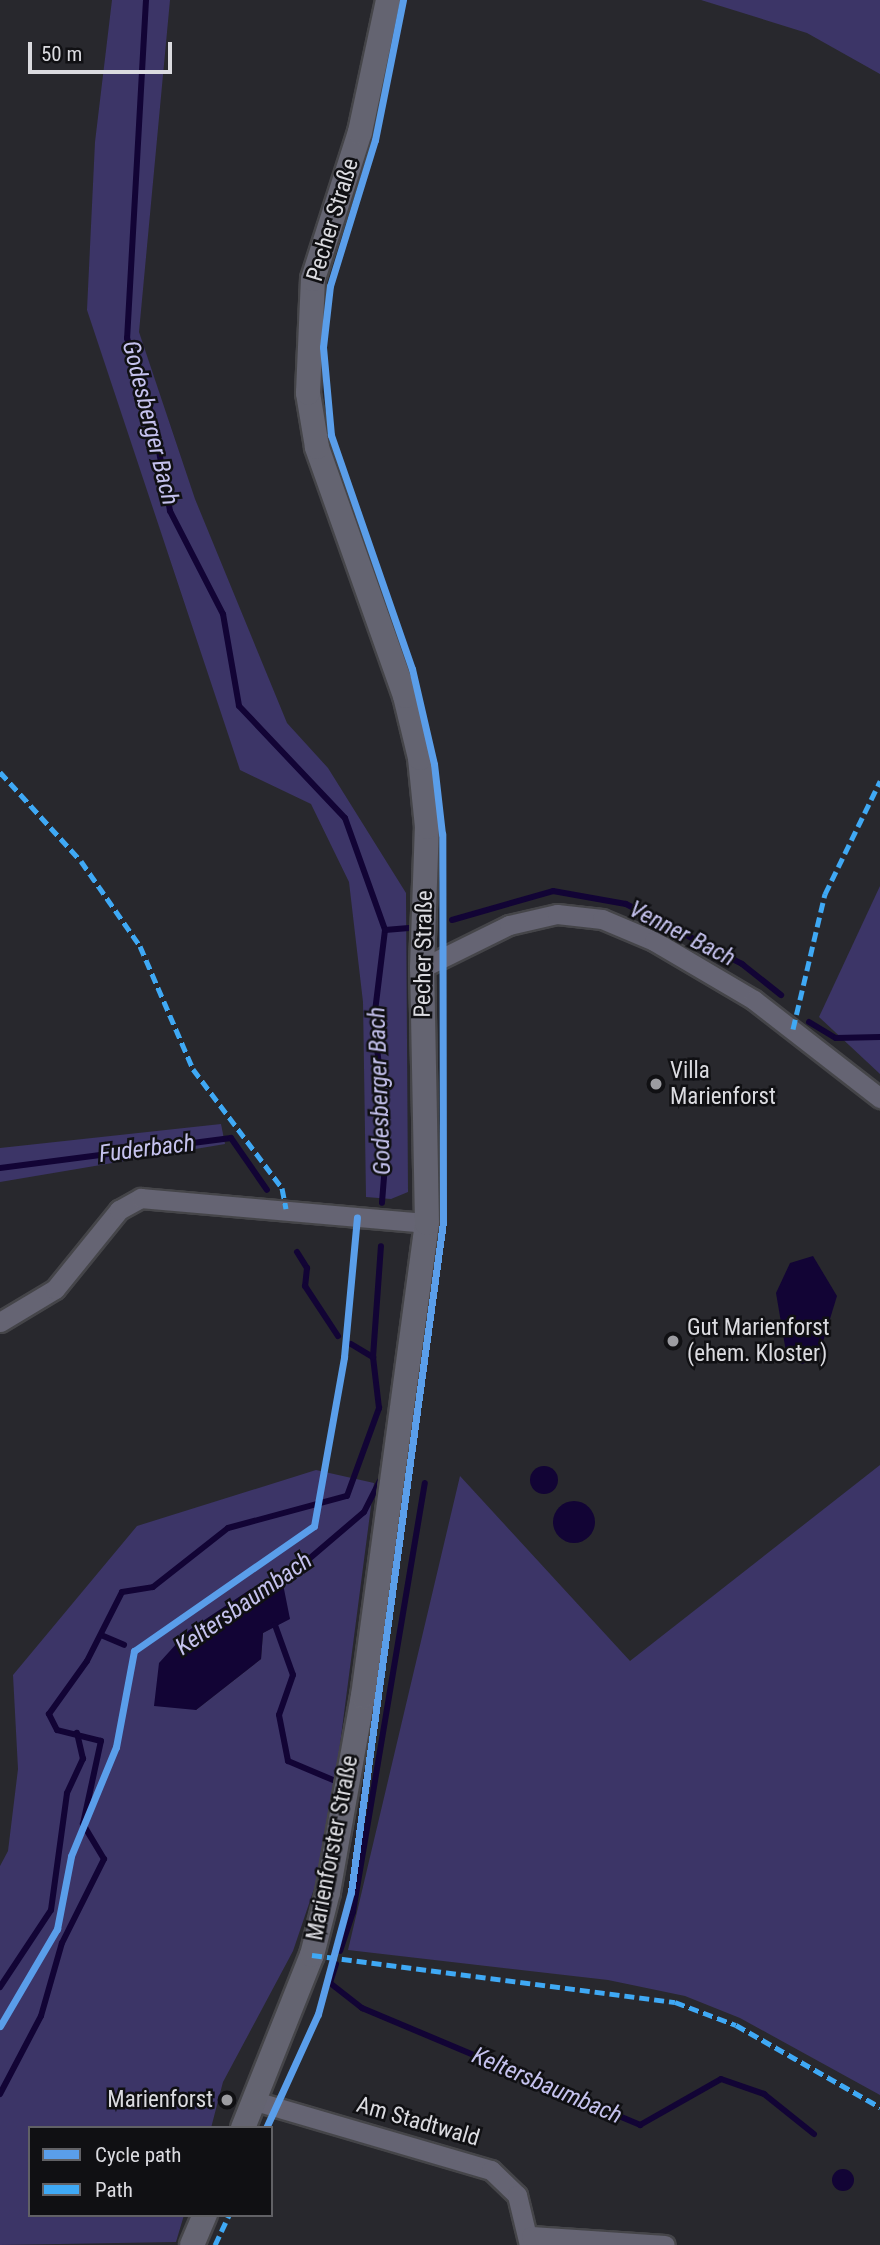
<!DOCTYPE html>
<meta charset="utf-8">
<style>
body{margin:0}
#map{position:relative;width:880px;height:2245px;overflow:hidden;background:#28282d;font-family:"Roboto Condensed",sans-serif}
div>[style]{position:absolute}
.green>*{inset:0;background:#3c3567}
.water>*{inset:0;background:#120435}
.round{border-radius:50%}
.stream>*{height:6px;margin:-3px;padding:0 3px;transform-origin:3px;border-radius:3px;background:#120435}
.roads{filter:drop-shadow(2px 0 #454549) drop-shadow(-2px 0 #454549) drop-shadow(0 2px #454549) drop-shadow(0 -2px #454549)}
.minor>*{height:19px;margin:-9.5px;padding:0 9.5px;transform-origin:9.5px;border-radius:9.5px;background:#656473}
.major>*{height:24px;margin:-12px;padding:0 12px;transform-origin:12px;border-radius:12px;background:#646471}
.quiet>*{height:5px;margin-top:-2.5px;transform-origin:0;background:repeating-linear-gradient(90deg,#3fa9f5 0 10px,transparent 0 15px)}
.cycleway>*{height:7px;margin:-3.5px;padding:0 3.5px;transform-origin:3.5px;border-radius:3.5px;background:#5a9eea}
.dots>*{width:19px;height:19px;translate:-50% -50%;box-sizing:border-box;border:4px solid #101013;border-radius:50%}
span{translate:-50% -50%;white-space:nowrap;text-align:center;line-height:1.15;-webkit-text-stroke:5px #101013;paint-order:stroke}
.street-label{font-size:23px;color:#dbdbe0}
.poi-label{font-size:23px;color:#dbdbe0}
.left{translate:0 -50%;text-align:left}
.right{translate:-100% -50%;text-align:right}
.water-label{font-size:24px;color:#c5c2ee;font-style:italic}
.legend{position:absolute;left:28px;top:2126px;width:245px;height:91px;box-sizing:border-box;background:#101013;border:2px solid #616165;margin:0;padding:9px 12px;list-style:none;font-size:21px;color:#dbdbe0}
.legend li{display:flex;align-items:center;gap:14px;height:35px}
.legend b{width:35px;border:2px solid #616165}
.scale{position:absolute;left:28px;top:42px;width:144px;height:32px;box-sizing:border-box;border:4px solid #dbdbe0;border-top:0;padding-left:9px;font-size:21px;line-height:24px;white-space:nowrap;color:#dbdbe0;-webkit-text-stroke:5px #101013;paint-order:stroke}
</style>
<div id="map">
<div class="green">
<i style="clip-path:polygon(112px 0,170px 0,139px 332px,195px 499px,287px 723px,328px 768px,406px 893px,408px 1192px,391px 1199px,366px 1197px,363px 1002px,349px 882px,311px 804px,240px 770px,87px 310px,95px 142px)"></i>
<i style="clip-path:polygon(701px 0,880px 0,880px 74px,807px 33px)"></i>
<i style="clip-path:polygon(880px 886px,880px 1074px,819px 1017px)"></i>
<i style="clip-path:polygon(221px 1124px,225px 1144px,0 1182px,0 1148px)"></i>
<i style="clip-path:polygon(880px 1465px,880px 2095px,740px 2018px,685px 1996px,608px 1980px,348px 1950px,460px 1476px,630px 1661px)"></i>
<i style="clip-path:polygon(evenodd,316px 1470px,374px 1483px,339px 1752px,316px 1883px,293px 1951px,223px 2082px,211px 2128px,30px 2128px,30px 2215px,184px 2215px,176px 2242px,0 2245px,0 1866px,8px 1851px,18px 1769px,13px 1675px,137px 1526px,316px 1470px,251px 1589px,290px 1618px,263px 1633px,261px 1659px,196px 1710px,188px 1631px,251px 1589px)"></i>
</div>
<div class="water">
<i style="clip-path:polygon(813px 1256px,837px 1296px,818px 1358px,802px 1364px,786px 1352px,776px 1293px,790px 1263px)"></i>
<i class="round" style="left:530px;top:1466px;width:28px;height:28px"></i>
<i class="round" style="left:553px;top:1501px;width:42px;height:42px"></i>
<i style="clip-path:polygon(283px 1584px,290px 1619px,263px 1633px,261px 1659px,196px 1710px,154px 1706px,159px 1663px,188px 1631px,251px 1589px)"></i>
<i class="round" style="left:832px;top:2169px;width:22px;height:22px"></i>
</div>
<div class="stream">
<i style="left:146px;top:0;width:339px;rotate:93.2deg"></i>
<i style="left:127px;top:338px;width:85px;rotate:72.2deg"></i>
<i style="left:153px;top:419px;width:94px;rotate:79.5deg"></i>
<i style="left:170px;top:511px;width:116px;rotate:62.8deg"></i>
<i style="left:223px;top:614px;width:93px;rotate:80.1deg"></i>
<i style="left:239px;top:706px;width:154px;rotate:46.6deg"></i>
<i style="left:345px;top:818px;width:119px;rotate:70.3deg"></i>
<i style="left:385px;top:930px;width:91px;rotate:97deg"></i>
<i style="left:374px;top:1020px;width:120px;rotate:83.8deg"></i>
<i style="left:387px;top:1139px;width:64px;rotate:94.5deg"></i>
<i style="left:452px;top:920px;width:105px;rotate:-16deg"></i>
<i style="left:553px;top:891px;width:74px;rotate:10.1deg"></i>
<i style="left:626px;top:904px;width:131px;rotate:27.3deg"></i>
<i style="left:742px;top:964px;width:50px;rotate:38.5deg"></i>
<i style="left:385px;top:930px;width:24px;rotate:-5deg"></i>
<i style="left:809px;top:1022px;width:31px;rotate:31deg"></i>
<i style="left:836px;top:1038px;width:44px;rotate:-1.3deg"></i>
<i style="left:0;top:1168px;width:233px;rotate:-7.4deg"></i>
<i style="left:231px;top:1138px;width:63px;rotate:55.3deg"></i>
<i style="left:297px;top:1252px;width:19px;rotate:58deg"></i>
<i style="left:307px;top:1268px;width:18px;rotate:96deg"></i>
<i style="left:305px;top:1286px;width:60px;rotate:56.6deg"></i>
<i style="left:351px;top:1344px;width:26px;rotate:31deg"></i>
<i style="left:275px;top:1588px;width:117px;rotate:-40.5deg"></i>
<i style="left:364px;top:1512px;width:35px;rotate:-63deg"></i>
<i style="left:275px;top:1625px;width:53px;rotate:70.2deg"></i>
<i style="left:293px;top:1675px;width:42px;rotate:109.3deg"></i>
<i style="left:279px;top:1715px;width:47px;rotate:78.9deg"></i>
<i style="left:288px;top:1761px;width:49px;rotate:22.9deg"></i>
<i style="left:101px;top:1635px;width:25px;rotate:23deg"></i>
<i style="left:340px;top:1951px;width:41px;rotate:-71.6deg"></i>
<i style="left:353px;top:1912px;width:435px;rotate:-80.5deg"></i>
<i style="left:336px;top:1964px;width:20px;rotate:108deg"></i>
<i style="left:330px;top:1983px;width:41px;rotate:38deg"></i>
<i style="left:362px;top:2008px;width:302px;rotate:22.8deg"></i>
<i style="left:640px;top:2125px;width:93px;rotate:-29.6deg"></i>
<i style="left:721px;top:2079px;width:46px;rotate:19.2deg"></i>
<i style="left:764px;top:2094px;width:64px;rotate:38.7deg"></i>
<i style="left:0;top:1987px;width:92px;rotate:-56.5deg"></i>
<i style="left:51px;top:1910px;width:118px;rotate:-82.2deg"></i>
<i style="left:67px;top:1793px;width:38px;rotate:-65deg"></i>
<i style="left:83px;top:1759px;width:27px;rotate:-103deg"></i>
<i style="left:0;top:2094px;width:88px;rotate:-62.3deg"></i>
<i style="left:41px;top:2016px;width:76px;rotate:-74deg"></i>
<i style="left:62px;top:1943px;width:94px;rotate:-63.4deg"></i>
<i style="left:104px;top:1859px;width:41px;rotate:-121deg"></i>
<i style="left:83px;top:1824px;width:85px;rotate:-77.8deg"></i>
<i style="left:101px;top:1741px;width:45px;rotate:-166deg"></i>
<i style="left:57px;top:1730px;width:18px;rotate:-117deg"></i>
<i style="left:49px;top:1714px;width:65px;rotate:-54.4deg"></i>
<i style="left:87px;top:1661px;width:77px;rotate:-63.1deg"></i>
<i style="left:122px;top:1592px;width:31px;rotate:-9deg"></i>
<i style="left:153px;top:1587px;width:95px;rotate:-38.2deg"></i>
<i style="left:228px;top:1528px;width:123px;rotate:-15.1deg"></i>
<i style="left:347px;top:1496px;width:94px;rotate:-70deg"></i>
<i style="left:379px;top:1408px;width:51px;rotate:-96.7deg"></i>
<i style="left:373px;top:1357px;width:111px;rotate:-85.9deg"></i>
</div>
<div class="roads">
<div class="minor">
<i style="left:422px;top:968px;width:97px;rotate:-26.3deg"></i>
<i style="left:509px;top:925px;width:49px;rotate:-12.9deg"></i>
<i style="left:557px;top:914px;width:45px;rotate:6.3deg"></i>
<i style="left:602px;top:919px;width:56px;rotate:22.9deg"></i>
<i style="left:654px;top:941px;width:116px;rotate:30.5deg"></i>
<i style="left:754px;top:1000px;width:160px;rotate:37.9deg"></i>
<i style="left:0;top:1322px;width:64px;rotate:-31deg"></i>
<i style="left:55px;top:1289px;width:102px;rotate:-51deg"></i>
<i style="left:119px;top:1210px;width:25px;rotate:-29deg"></i>
<i style="left:141px;top:1198px;width:287px;rotate:5deg"></i>
<i style="left:255px;top:2101px;width:246px;rotate:16.3deg"></i>
<i style="left:491px;top:2170px;width:36px;rotate:44deg"></i>
<i style="left:517px;top:2195px;width:51px;rotate:76.5deg"></i>
<i style="left:531px;top:2236px;width:134px;rotate:3.8deg"></i>
</div>
<div class="major">
<i style="left:243px;top:2128px;width:186px;rotate:-68.3deg"></i>
<i style="left:312px;top:1955px;width:65px;rotate:-75.7deg"></i>
<i style="left:328px;top:1892px;width:199px;rotate:-79.9deg"></i>
<i style="left:363px;top:1696px;width:477px;rotate:-82.3deg"></i>
<i style="left:427px;top:1223px;width:255px;rotate:-91.1deg"></i>
<i style="left:422px;top:968px;width:141px;rotate:-88deg"></i>
<i style="left:427px;top:827px;width:69px;rotate:-95.8deg"></i>
<i style="left:420px;top:758px;width:64px;rotate:-103.6deg"></i>
<i style="left:405px;top:696px;width:264px;rotate:-109.5deg"></i>
<i style="left:317px;top:447px;width:55px;rotate:-99.5deg"></i>
<i style="left:308px;top:393px;width:114px;rotate:-87.5deg"></i>
<i style="left:313px;top:279px;width:154px;rotate:-72.3deg"></i>
<i style="left:360px;top:132px;width:135px;rotate:-78deg"></i>
<i style="left:192px;top:2245px;width:33px;rotate:-67deg"></i>
</div>
</div>
<div class="quiet">
<i style="left:0;top:772px;width:120px;rotate:47.7deg"></i>
<i style="left:81px;top:861px;width:103px;rotate:55.2deg"></i>
<i style="left:140px;top:946px;width:134px;rotate:66.7deg"></i>
<i style="left:193px;top:1069px;width:149px;rotate:53.2deg"></i>
<i style="left:282px;top:1188px;width:21px;rotate:79deg"></i>
<i style="left:793px;top:1029px;width:139px;rotate:-76.7deg"></i>
<i style="left:825px;top:894px;width:126px;rotate:-64deg"></i>
<i style="left:312px;top:1955px;width:366px;rotate:7.4deg"></i>
<i style="left:675px;top:2002px;width:65px;rotate:20.7deg"></i>
<i style="left:736px;top:2025px;width:166px;rotate:29.7deg"></i>
<i style="left:215px;top:2245px;width:33px;rotate:-65deg"></i>
</div>
<div class="cycleway">
<i style="left:0;top:2026px;width:113px;rotate:-59.6deg"></i>
<i style="left:57px;top:1929px;width:74px;rotate:-79.1deg"></i>
<i style="left:71px;top:1856px;width:118px;rotate:-67.6deg"></i>
<i style="left:116px;top:1747px;width:98px;rotate:-79.4deg"></i>
<i style="left:134px;top:1651px;width:219px;rotate:-34.8deg"></i>
<i style="left:314px;top:1526px;width:172px;rotate:-79.9deg"></i>
<i style="left:344px;top:1357px;width:140px;rotate:-84.7deg"></i>
<i style="left:266px;top:2128px;width:125px;rotate:-65.5deg"></i>
<i style="left:318px;top:2014px;width:126px;rotate:-74.9deg"></i>
<i style="left:351px;top:1892px;width:676px;rotate:-82.18deg"></i>
<i style="left:443px;top:1222px;width:388px;rotate:-90.1deg"></i>
<i style="left:442px;top:834px;width:70px;rotate:-96.5deg"></i>
<i style="left:434px;top:764px;width:98px;rotate:-103deg"></i>
<i style="left:412px;top:669px;width:248px;rotate:-109.1deg"></i>
<i style="left:331px;top:435px;width:88px;rotate:-95.2deg"></i>
<i style="left:323px;top:347px;width:61px;rotate:-83.5deg"></i>
<i style="left:330px;top:286px;width:153px;rotate:-72.9deg"></i>
<i style="left:375px;top:140px;width:143px;rotate:-78.7deg"></i>
</div>
<div class="dots">
<i style="left:656px;top:1084px;background:#9c9ca1"></i>
<i style="left:673px;top:1341px;background:#9c9ca1"></i>
<i style="left:227px;top:2100px;background:#9c9ca1"></i>
</div>
<div class="street-label">
<span style="left:333px;top:220px;rotate:-73deg">Pecher Straße</span>
<span style="left:424px;top:954px;rotate:-89deg">Pecher Straße</span>
<span style="left:333px;top:1848px;rotate:-79deg">Marienforster Straße</span>
<span style="left:418px;top:2122px;rotate:16deg">Am Stadtwald</span>
</div>
<div class="poi-label">
<span class="left" style="left:670px;top:1084px">Villa<br>Marienforst</span>
<span class="left" style="left:687px;top:1341px">Gut Marienforst<br>(ehem. Kloster)</span>
<span class="right" style="left:213px;top:2100px">Marienforst</span>
</div>
<div class="water-label">
<span style="left:150px;top:423px;rotate:76deg">Godesberger Bach</span>
<span style="left:682px;top:934px;rotate:27deg">Venner Bach</span>
<span style="left:380px;top:1091px;rotate:-92deg">Godesberger Bach</span>
<span style="left:147px;top:1149px;rotate:-7deg">Fuderbach</span>
<span style="left:244px;top:1604px;rotate:-35deg">Keltersbaumbach</span>
<span style="left:547px;top:2086px;rotate:23deg">Keltersbaumbach</span>
</div>
<ul class="legend">
<li><b style="height:9px;background:#5a9eea"></b>Cycle path</li>
<li><b style="height:9px;background:#3fa9f5"></b>Path</li>
</ul>
<div class="scale">50 m</div>
</div>
